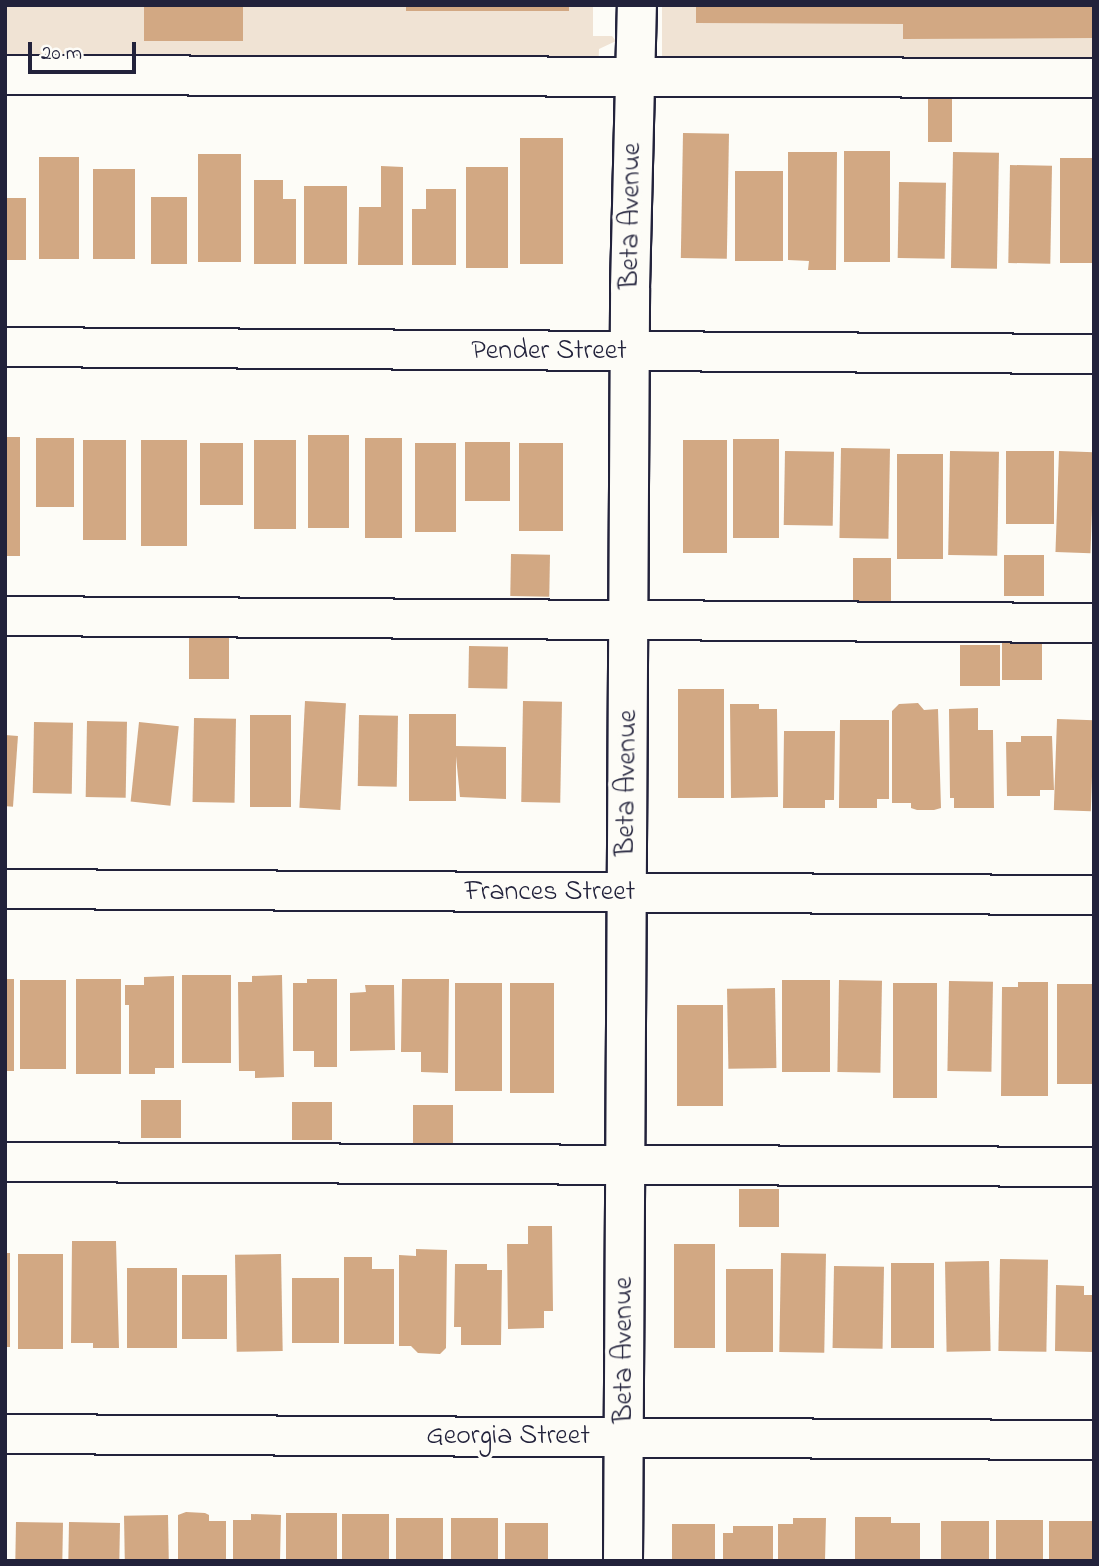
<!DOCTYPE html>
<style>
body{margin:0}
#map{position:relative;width:1099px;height:1566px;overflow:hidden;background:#fdfcf7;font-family:"Indie Flower",sans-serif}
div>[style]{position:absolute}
.built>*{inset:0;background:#f0e3d4;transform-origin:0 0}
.building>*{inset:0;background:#d2a883;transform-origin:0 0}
.roads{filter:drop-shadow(2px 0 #22223b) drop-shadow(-2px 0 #22223b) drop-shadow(0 2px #22223b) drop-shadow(0 -2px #22223b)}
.minor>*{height:38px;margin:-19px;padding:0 19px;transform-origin:19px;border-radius:19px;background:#fdfcf7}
span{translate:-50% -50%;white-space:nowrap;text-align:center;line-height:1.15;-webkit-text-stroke:7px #fdfcf7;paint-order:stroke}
.street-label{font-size:28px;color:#22223b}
.frame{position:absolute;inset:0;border:7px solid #22223b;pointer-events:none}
.scale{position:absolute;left:28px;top:42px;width:108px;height:32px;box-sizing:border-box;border:4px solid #22223b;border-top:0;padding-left:9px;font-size:21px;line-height:24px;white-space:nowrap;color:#22223b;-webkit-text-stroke:5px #fdfcf7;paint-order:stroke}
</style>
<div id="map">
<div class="built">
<i style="clip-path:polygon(5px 5px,593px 5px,593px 36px,612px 36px,616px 41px,599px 49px,598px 75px,5px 74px)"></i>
<i style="left:662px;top:5px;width:432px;height:71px"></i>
</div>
<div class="building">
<i style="left:144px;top:5px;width:99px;height:36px"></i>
<i style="left:406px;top:5px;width:163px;height:6px"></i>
<i style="clip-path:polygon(696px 5px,1094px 5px,1094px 38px,903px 39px,903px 24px,696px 23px)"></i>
<i style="left:928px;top:97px;width:24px;height:45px"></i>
<i style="left:683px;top:133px;width:46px;height:125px;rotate:1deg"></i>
<i style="left:520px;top:138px;width:43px;height:126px"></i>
<i style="left:844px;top:151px;width:46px;height:111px"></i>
<i style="clip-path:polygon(788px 152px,837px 152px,836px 270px,808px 270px,809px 261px,788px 260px)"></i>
<i style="left:953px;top:152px;width:46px;height:116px;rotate:1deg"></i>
<i style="left:198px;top:154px;width:43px;height:108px"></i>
<i style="left:39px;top:157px;width:40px;height:102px"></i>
<i style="left:1060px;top:158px;width:34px;height:105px"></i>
<i style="left:1010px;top:165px;width:42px;height:98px;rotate:1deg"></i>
<i style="clip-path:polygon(381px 166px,403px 167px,403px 265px,358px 265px,359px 207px,381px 207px)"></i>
<i style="left:466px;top:167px;width:42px;height:101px"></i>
<i style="left:93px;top:169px;width:42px;height:90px"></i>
<i style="left:735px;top:171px;width:48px;height:90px"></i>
<i style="clip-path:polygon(254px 180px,283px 180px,283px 199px,296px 199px,296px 264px,254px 264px)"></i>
<i style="left:899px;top:182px;width:47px;height:76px;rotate:1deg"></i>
<i style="left:304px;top:186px;width:43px;height:78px"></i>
<i style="clip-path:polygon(426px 189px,456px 189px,456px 265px,412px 265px,412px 209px,426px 209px)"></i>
<i style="left:151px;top:197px;width:36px;height:67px"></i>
<i style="left:5px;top:198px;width:21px;height:62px"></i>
<i style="left:308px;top:435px;width:41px;height:93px"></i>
<i style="left:5px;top:437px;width:15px;height:119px"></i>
<i style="left:36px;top:438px;width:38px;height:69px"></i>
<i style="left:365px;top:438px;width:37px;height:100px"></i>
<i style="left:733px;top:439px;width:46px;height:99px"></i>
<i style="left:83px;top:440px;width:43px;height:100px"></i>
<i style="left:141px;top:440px;width:46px;height:106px"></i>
<i style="left:254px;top:440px;width:42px;height:89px"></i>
<i style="left:683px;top:440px;width:44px;height:113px"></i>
<i style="left:465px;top:442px;width:45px;height:59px"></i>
<i style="left:200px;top:443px;width:43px;height:62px"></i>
<i style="left:415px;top:443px;width:41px;height:89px"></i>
<i style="left:519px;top:443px;width:44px;height:88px"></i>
<i style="left:841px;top:448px;width:49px;height:90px;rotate:1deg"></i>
<i style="left:785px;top:451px;width:49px;height:74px;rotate:1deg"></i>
<i style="left:950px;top:451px;width:49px;height:104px;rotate:1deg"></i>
<i style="left:1006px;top:451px;width:48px;height:73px"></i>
<i style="left:1059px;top:451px;width:35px;height:101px;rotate:2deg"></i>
<i style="left:897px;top:454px;width:46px;height:105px"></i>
<i style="left:511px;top:554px;width:39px;height:42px;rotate:1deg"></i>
<i style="left:1004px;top:555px;width:40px;height:41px"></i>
<i style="left:853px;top:558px;width:38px;height:43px"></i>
<i style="left:189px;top:638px;width:40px;height:41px"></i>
<i style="left:1002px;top:638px;width:40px;height:42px"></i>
<i style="left:960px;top:645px;width:40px;height:41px"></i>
<i style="left:469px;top:646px;width:39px;height:42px;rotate:1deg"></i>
<i style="left:678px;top:689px;width:46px;height:109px"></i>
<i style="left:305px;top:701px;width:41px;height:107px;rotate:3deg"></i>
<i style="left:523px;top:701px;width:39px;height:101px;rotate:1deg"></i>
<i style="clip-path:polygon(918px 703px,924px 710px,938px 709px,941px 808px,934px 810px,917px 810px,911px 808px,911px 803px,892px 803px,892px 711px,899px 704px)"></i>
<i style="clip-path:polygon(730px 704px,759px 704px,759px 709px,777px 709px,778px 797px,731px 798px)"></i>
<i style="clip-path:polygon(978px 708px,978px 730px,993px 730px,994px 808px,954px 808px,954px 798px,950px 798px,949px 709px)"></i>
<i style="left:409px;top:714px;width:47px;height:87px"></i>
<i style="left:250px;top:715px;width:41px;height:92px"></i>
<i style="left:359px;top:715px;width:39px;height:71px;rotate:1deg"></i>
<i style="left:194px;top:718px;width:42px;height:84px;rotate:1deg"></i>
<i style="left:1057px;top:719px;width:37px;height:91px;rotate:2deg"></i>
<i style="clip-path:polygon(840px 720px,889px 720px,889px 799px,877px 799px,877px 808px,839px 808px)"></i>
<i style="left:87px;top:721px;width:40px;height:76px;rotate:1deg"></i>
<i style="left:34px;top:722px;width:39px;height:71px;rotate:1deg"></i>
<i style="left:139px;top:722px;width:40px;height:80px;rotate:6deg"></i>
<i style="clip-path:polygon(784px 731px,835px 731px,834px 800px,825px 800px,825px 808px,783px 808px)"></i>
<i style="left:5px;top:735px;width:13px;height:71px;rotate:4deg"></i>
<i style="clip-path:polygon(1021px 736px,1052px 736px,1054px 790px,1040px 790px,1040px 796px,1007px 796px,1006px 742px,1021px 742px)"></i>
<i style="clip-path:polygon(455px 746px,506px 747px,506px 799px,460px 797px)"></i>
<i style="left:182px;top:975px;width:49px;height:88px"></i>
<i style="clip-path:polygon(282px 975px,284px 1077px,255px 1078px,255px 1071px,239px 1071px,238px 982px,252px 982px,252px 976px)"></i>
<i style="clip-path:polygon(174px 976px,174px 1068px,155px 1068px,155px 1074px,129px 1074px,129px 1005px,125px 1005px,125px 985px,144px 985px,144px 977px)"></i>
<i style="left:5px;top:979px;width:9px;height:92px"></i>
<i style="left:76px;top:979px;width:45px;height:95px"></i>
<i style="clip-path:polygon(307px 979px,337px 979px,337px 1067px,314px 1067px,314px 1051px,293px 1051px,293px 983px,307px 983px)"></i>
<i style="clip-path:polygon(402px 979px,449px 979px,448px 1073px,421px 1072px,421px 1052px,401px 1052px)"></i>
<i style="left:20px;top:980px;width:46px;height:89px"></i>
<i style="left:782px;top:980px;width:48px;height:92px"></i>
<i style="left:839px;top:980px;width:43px;height:92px;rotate:1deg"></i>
<i style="left:949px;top:981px;width:44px;height:90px;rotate:1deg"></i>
<i style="clip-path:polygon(1018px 982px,1048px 982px,1048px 1096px,1001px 1096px,1002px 987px,1018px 987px)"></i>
<i style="left:455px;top:983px;width:47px;height:108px"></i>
<i style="left:510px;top:983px;width:44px;height:110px"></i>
<i style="left:893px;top:983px;width:44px;height:115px"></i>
<i style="left:1057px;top:984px;width:37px;height:100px"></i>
<i style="clip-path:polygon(365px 985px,394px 985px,395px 1050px,350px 1051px,350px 993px,366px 992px)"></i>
<i style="left:775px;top:988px;width:80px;height:48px;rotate:89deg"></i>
<i style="left:677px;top:1005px;width:46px;height:101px"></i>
<i style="left:141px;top:1100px;width:40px;height:38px"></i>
<i style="left:292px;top:1102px;width:40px;height:38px"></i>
<i style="left:413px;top:1105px;width:40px;height:38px"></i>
<i style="left:739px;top:1189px;width:40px;height:38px"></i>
<i style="clip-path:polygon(528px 1226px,552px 1226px,553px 1311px,544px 1311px,544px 1328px,508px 1329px,507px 1244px,528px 1244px)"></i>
<i style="clip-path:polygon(72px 1241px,116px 1241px,119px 1348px,93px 1348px,93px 1343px,71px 1343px)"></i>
<i style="left:674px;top:1244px;width:41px;height:104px"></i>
<i style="clip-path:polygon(416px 1249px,447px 1250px,446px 1348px,440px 1354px,418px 1353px,411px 1346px,399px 1346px,399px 1255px,416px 1256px)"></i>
<i style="left:5px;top:1253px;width:5px;height:94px"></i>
<i style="left:781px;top:1253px;width:45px;height:99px;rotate:1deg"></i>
<i style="left:18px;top:1254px;width:45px;height:95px"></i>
<i style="left:281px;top:1254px;width:97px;height:46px;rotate:89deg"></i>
<i style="clip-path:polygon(344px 1257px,372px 1257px,372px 1269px,394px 1269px,394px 1344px,344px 1344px)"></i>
<i style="left:1000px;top:1259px;width:48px;height:92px;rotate:1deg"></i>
<i style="left:989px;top:1261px;width:90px;height:44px;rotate:89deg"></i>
<i style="left:891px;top:1263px;width:43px;height:85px"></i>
<i style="clip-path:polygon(455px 1264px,487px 1264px,487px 1270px,502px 1270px,501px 1345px,461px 1345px,461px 1327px,454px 1327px)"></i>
<i style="left:834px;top:1266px;width:50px;height:82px;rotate:1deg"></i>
<i style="left:127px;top:1268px;width:50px;height:80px"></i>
<i style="left:726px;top:1269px;width:47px;height:83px"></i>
<i style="left:227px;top:1275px;width:64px;height:45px;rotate:90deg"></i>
<i style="left:292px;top:1278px;width:47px;height:65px"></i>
<i style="clip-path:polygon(1056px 1285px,1084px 1286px,1084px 1295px,1094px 1295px,1094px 1352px,1055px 1351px)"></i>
<i style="clip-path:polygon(186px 1512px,205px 1513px,209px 1515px,209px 1521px,226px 1521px,226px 1561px,178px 1561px,178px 1515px)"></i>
<i style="left:286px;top:1513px;width:51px;height:48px"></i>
<i style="clip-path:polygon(251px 1514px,281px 1515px,280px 1561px,233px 1561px,233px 1520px,251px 1520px)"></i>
<i style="left:342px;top:1514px;width:47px;height:47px"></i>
<i style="left:168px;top:1515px;width:46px;height:44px;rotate:89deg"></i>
<i style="clip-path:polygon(855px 1517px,891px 1517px,891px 1523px,920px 1523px,920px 1561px,855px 1561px)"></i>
<i style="left:396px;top:1518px;width:47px;height:43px"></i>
<i style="left:451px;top:1518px;width:47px;height:43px"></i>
<i style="clip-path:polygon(793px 1518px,826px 1518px,825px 1561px,778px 1561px,778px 1524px,793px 1524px)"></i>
<i style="left:996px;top:1520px;width:47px;height:41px"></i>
<i style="left:941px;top:1521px;width:48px;height:40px"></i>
<i style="left:1049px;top:1521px;width:45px;height:40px"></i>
<i style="left:16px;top:1522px;width:47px;height:39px;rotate:1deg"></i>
<i style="left:69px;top:1522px;width:51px;height:39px;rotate:1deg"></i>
<i style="left:505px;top:1523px;width:43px;height:38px"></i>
<i style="left:672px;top:1524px;width:43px;height:37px"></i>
<i style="clip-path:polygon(733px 1526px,773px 1526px,773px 1561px,723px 1561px,723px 1533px,733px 1533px)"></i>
</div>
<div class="roads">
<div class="minor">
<i style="left:5px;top:75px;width:1089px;rotate:0.16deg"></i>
<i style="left:5px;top:347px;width:1089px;rotate:0.37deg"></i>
<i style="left:5px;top:616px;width:1089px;rotate:0.37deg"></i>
<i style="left:5px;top:889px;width:1089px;rotate:0.32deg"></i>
<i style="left:5px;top:1162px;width:1089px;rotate:0.26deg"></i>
<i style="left:5px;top:1434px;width:1089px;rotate:0.32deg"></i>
<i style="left:623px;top:1561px;width:1273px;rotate:-89.68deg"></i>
<i style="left:630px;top:288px;width:283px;rotate:-88.6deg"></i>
</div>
</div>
<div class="street-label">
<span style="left:632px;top:216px;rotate:-89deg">Beta Avenue</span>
<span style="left:549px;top:352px">Pender Street</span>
<span style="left:628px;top:783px;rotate:-89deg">Beta Avenue</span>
<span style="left:550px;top:893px">Frances Street</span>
<span style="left:625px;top:1350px;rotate:-90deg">Beta Avenue</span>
<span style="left:508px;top:1437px">Georgia Street</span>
</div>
<div class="frame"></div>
<div class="scale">20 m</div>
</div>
